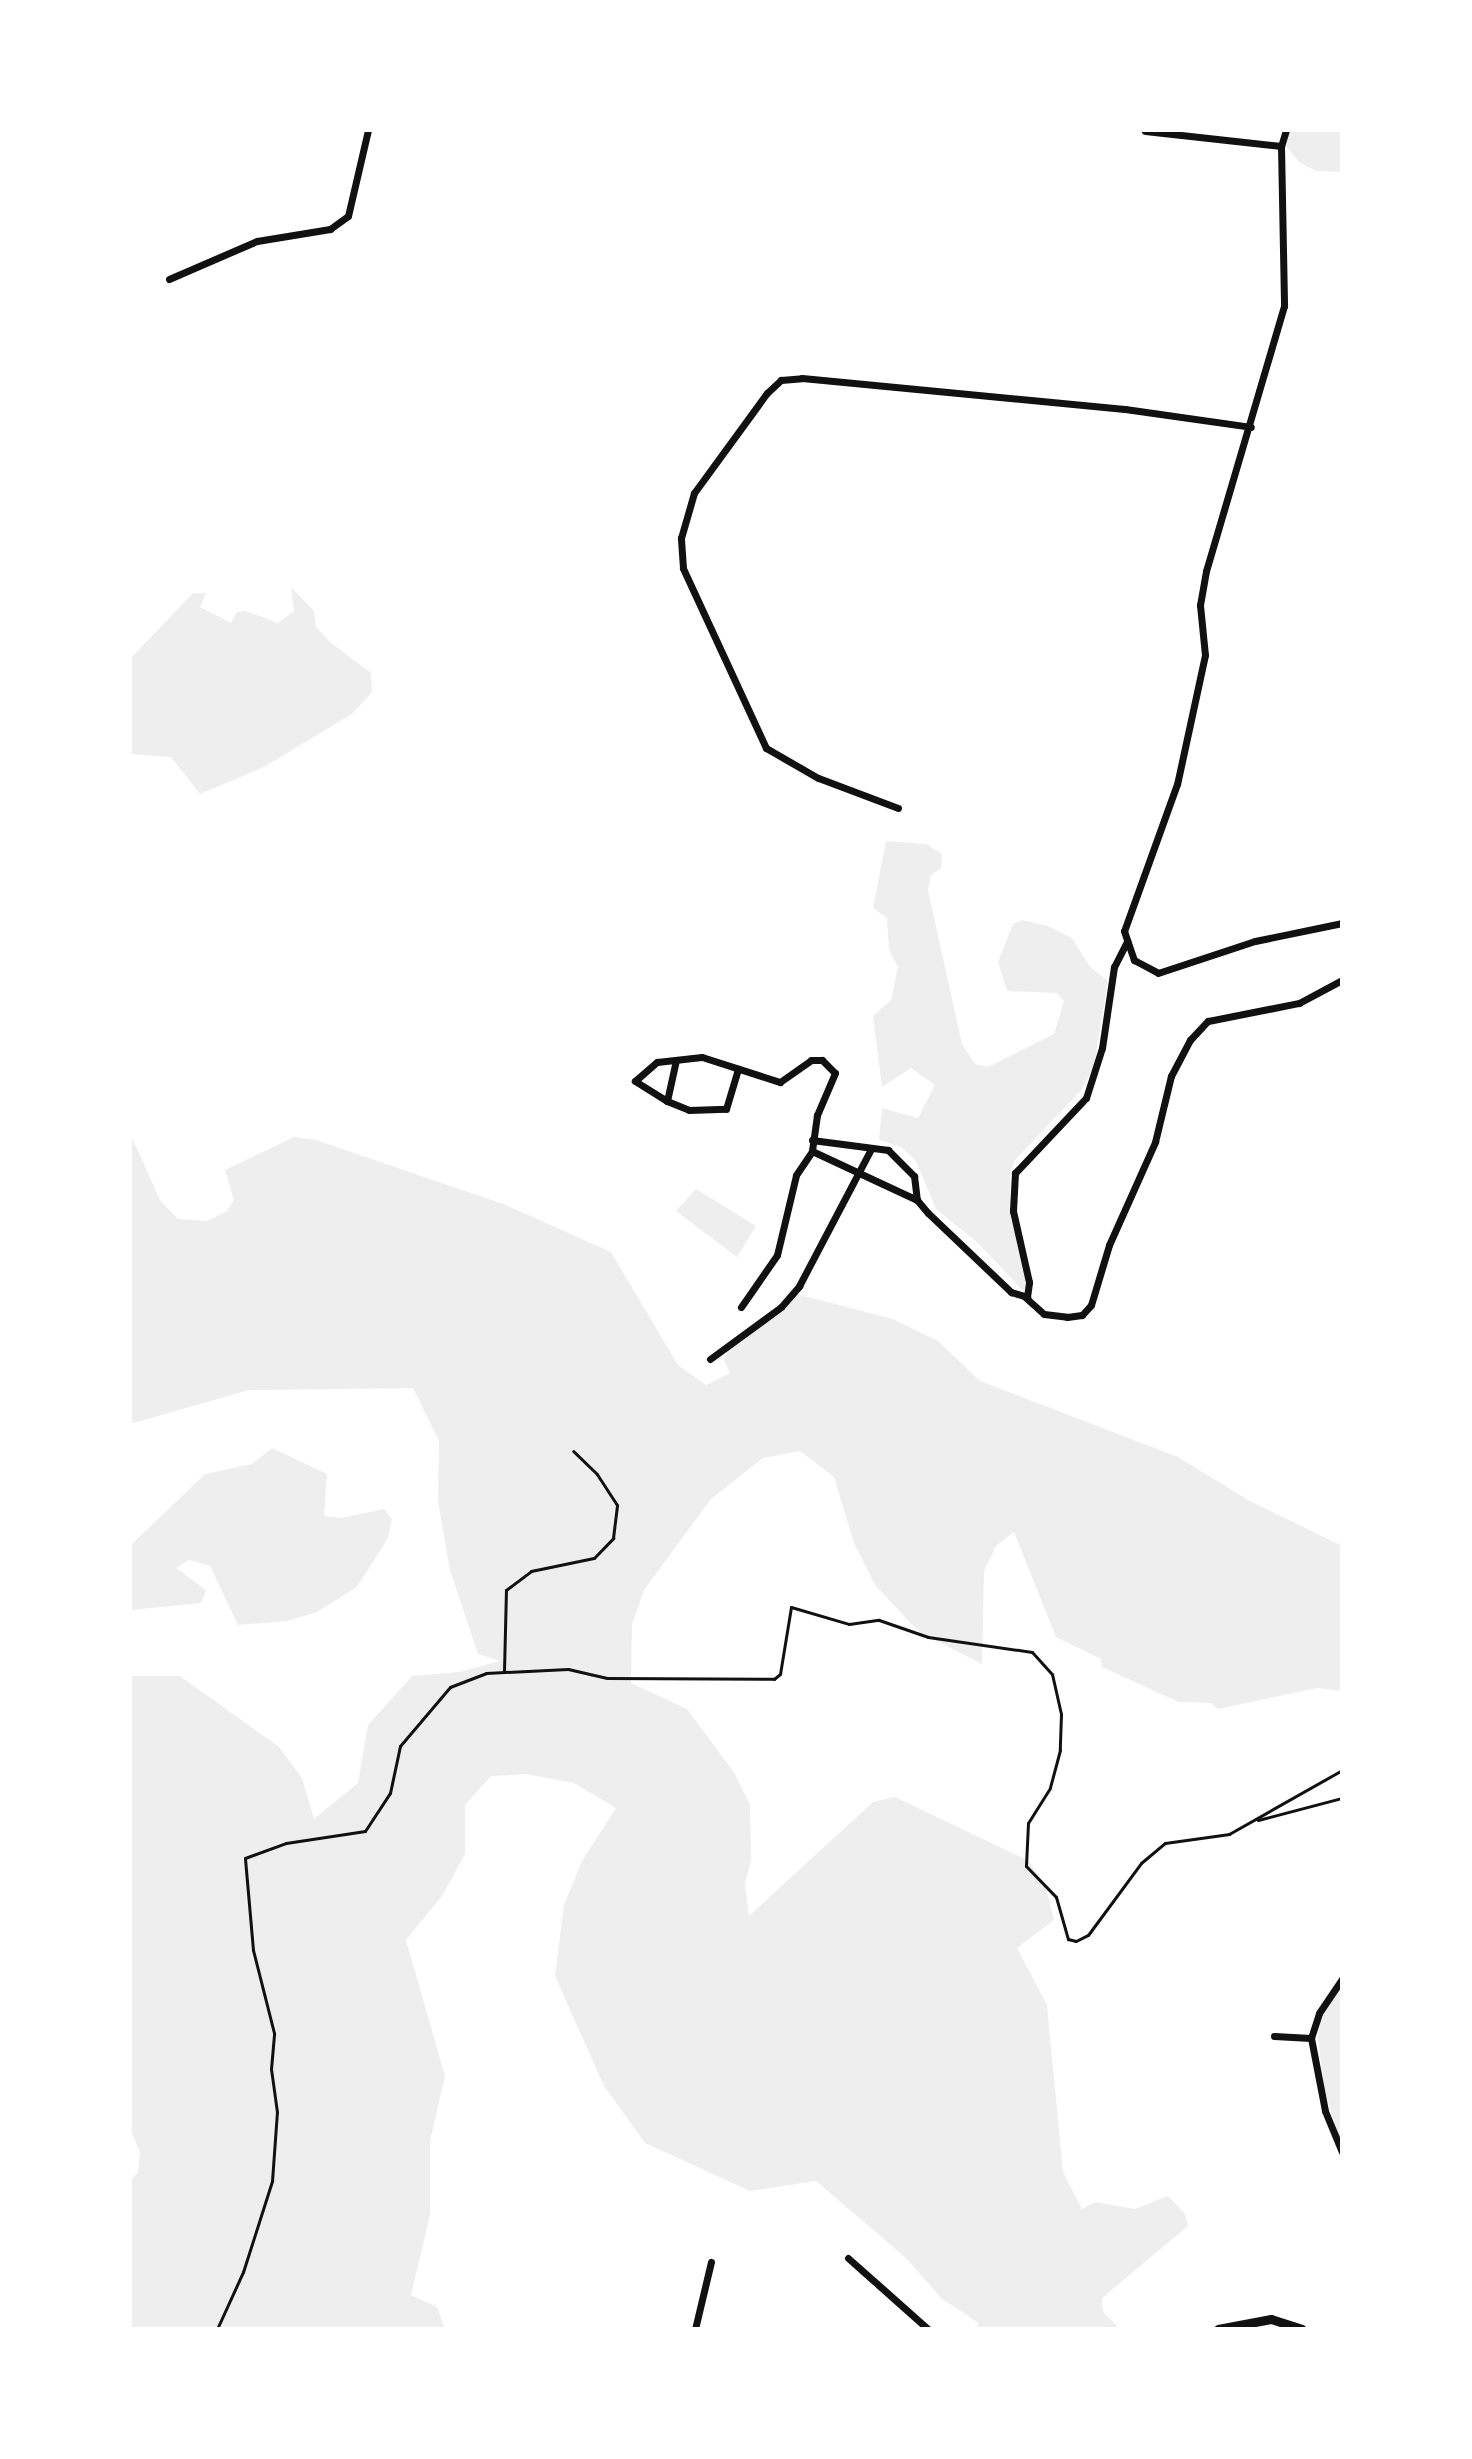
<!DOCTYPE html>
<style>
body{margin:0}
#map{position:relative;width:1472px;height:2459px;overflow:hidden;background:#fff;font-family:Spectral,serif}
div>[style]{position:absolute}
.green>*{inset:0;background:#eee}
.path>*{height:3px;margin:-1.5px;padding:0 1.5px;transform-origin:1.5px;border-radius:1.5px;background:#111}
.minor>*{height:7px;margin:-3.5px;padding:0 3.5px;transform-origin:3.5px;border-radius:3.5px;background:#111}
.tertiary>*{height:9px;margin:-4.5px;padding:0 4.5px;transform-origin:4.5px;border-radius:4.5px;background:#111}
span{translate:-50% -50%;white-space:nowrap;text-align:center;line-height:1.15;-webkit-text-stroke:6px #fff;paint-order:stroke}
.frame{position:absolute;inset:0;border:132px solid #fff;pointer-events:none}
</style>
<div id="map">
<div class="green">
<i style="clip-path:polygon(1290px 130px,1342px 130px,1342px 172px,1316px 171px,1299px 162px,1285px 145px)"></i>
<i style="clip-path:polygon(291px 587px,314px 611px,316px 627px,330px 642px,371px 673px,372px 692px,352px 714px,264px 767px,200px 794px,171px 757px,130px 754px,130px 659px,193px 593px,206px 593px,200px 607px,231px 623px,237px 612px,246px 611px,278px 623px,294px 611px)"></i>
<i style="clip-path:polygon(886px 841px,926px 844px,942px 854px,941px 868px,931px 875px,928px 890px,962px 1044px,975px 1064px,988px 1067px,1054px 1034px,1064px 1001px,1057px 993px,1007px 991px,998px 962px,1013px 924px,1022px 920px,1048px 926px,1072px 938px,1090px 967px,1108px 981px,1094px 1066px,1083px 1088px,1014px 1161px,1010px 1175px,1011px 1219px,1027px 1280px,1025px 1293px,978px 1243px,936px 1209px,916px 1161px,901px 1147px,879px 1140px,882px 1108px,918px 1118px,935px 1085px,911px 1068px,882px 1087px,873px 1016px,891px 1000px,898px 967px,889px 950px,887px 918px,873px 908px)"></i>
<i style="clip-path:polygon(130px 1133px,160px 1200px,178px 1219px,207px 1221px,227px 1211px,234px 1200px,225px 1170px,294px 1137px,316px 1140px,506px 1205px,611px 1252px,678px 1365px,706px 1385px,730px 1373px,724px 1360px,727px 1351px,796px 1294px,893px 1319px,938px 1341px,980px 1381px,1178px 1457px,1248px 1500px,1342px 1546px,1342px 1691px,1317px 1688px,1218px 1709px,1211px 1703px,1179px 1702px,1102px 1667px,1101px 1659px,1056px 1637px,1014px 1532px,996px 1546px,984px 1571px,982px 1664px,919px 1632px,875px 1585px,854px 1543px,834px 1477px,800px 1451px,763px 1458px,711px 1499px,644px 1590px,632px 1624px,631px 1683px,687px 1709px,733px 1771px,750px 1804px,751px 1860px,745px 1884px,749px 1916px,873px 1802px,895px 1797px,1029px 1861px,1046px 1888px,1054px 1920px,1017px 1948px,1047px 2005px,1063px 2172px,1082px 2209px,1095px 2202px,1135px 2209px,1168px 2196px,1185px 2214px,1188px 2226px,1102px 2298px,1103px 2312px,1120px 2329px,976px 2329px,979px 2323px,942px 2299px,906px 2258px,816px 2181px,750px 2191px,645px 2143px,604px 2086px,555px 1976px,564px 1905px,582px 1861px,616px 1808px,574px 1783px,526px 1774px,491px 1776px,465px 1805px,465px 1854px,442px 1896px,406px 1940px,445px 2076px,430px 2141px,430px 2215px,411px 2295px,437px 2307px,445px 2329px,130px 2329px,130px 2180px,138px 2173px,140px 2152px,130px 2128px,130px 1676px,180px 1676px,279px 1747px,302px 1778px,314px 1819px,358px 1783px,368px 1725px,412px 1676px,460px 1672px,500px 1661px,478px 1654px,450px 1570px,438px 1501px,439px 1441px,413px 1388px,249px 1390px,130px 1424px)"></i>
<i style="clip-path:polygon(696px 1189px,756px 1226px,737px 1257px,676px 1211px)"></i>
<i style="clip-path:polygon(272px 1448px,327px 1474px,324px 1516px,341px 1518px,384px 1509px,392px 1519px,388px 1538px,357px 1587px,317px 1612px,287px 1621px,238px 1625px,210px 1566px,189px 1560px,176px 1568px,206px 1590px,201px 1603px,130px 1610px,130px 1546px,205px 1474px,252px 1464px)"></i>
<i style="clip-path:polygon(1342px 1987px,1342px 2147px,1325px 2092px,1318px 2038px,1321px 2015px)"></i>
</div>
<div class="path">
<i style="left:504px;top:1671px;width:81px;rotate:-88.6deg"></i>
<i style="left:506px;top:1590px;width:31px;rotate:-37deg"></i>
<i style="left:531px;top:1571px;width:64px;rotate:-11.7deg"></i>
<i style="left:594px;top:1558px;width:28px;rotate:-46deg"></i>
<i style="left:613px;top:1538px;width:33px;rotate:-83deg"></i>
<i style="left:617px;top:1505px;width:37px;rotate:-123deg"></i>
<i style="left:597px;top:1474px;width:33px;rotate:-136deg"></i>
<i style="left:1258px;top:1820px;width:87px;rotate:-14.7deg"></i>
<i style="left:217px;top:2329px;width:63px;rotate:-65.5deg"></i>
<i style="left:243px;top:2272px;width:96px;rotate:-72.3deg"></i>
<i style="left:272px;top:2181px;width:69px;rotate:-85.9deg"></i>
<i style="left:277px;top:2112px;width:43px;rotate:-97.9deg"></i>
<i style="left:271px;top:2069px;width:36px;rotate:-85deg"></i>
<i style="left:274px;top:2033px;width:86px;rotate:-104.2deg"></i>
<i style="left:253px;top:1950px;width:92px;rotate:-95deg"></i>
<i style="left:245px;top:1858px;width:44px;rotate:-20.1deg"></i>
<i style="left:286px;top:1843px;width:80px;rotate:-8.6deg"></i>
<i style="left:365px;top:1831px;width:45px;rotate:-56.7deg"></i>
<i style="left:390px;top:1793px;width:48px;rotate:-78deg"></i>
<i style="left:400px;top:1746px;width:77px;rotate:-49.7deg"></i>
<i style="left:450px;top:1687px;width:39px;rotate:-21deg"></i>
<i style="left:486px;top:1673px;width:82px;rotate:-2.8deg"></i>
<i style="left:568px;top:1669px;width:40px;rotate:13deg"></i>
<i style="left:607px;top:1678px;width:167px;rotate:0.3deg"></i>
<i style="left:774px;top:1679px;width:8px;rotate:-40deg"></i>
<i style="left:780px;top:1674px;width:68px;rotate:-80.7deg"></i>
<i style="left:791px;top:1607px;width:60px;rotate:16.3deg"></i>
<i style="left:849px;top:1624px;width:30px;rotate:-8deg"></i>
<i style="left:879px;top:1620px;width:52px;rotate:19.1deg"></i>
<i style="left:928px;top:1637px;width:105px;rotate:8.2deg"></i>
<i style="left:1032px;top:1652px;width:30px;rotate:48deg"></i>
<i style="left:1052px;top:1674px;width:41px;rotate:77.3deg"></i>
<i style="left:1061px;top:1714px;width:36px;rotate:92deg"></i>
<i style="left:1060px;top:1750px;width:39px;rotate:105deg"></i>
<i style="left:1050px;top:1788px;width:41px;rotate:122.2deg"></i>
<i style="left:1028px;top:1823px;width:43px;rotate:92.7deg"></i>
<i style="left:1026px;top:1866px;width:43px;rotate:45.9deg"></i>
<i style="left:1056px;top:1897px;width:44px;rotate:74.1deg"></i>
<i style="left:1068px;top:1939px;width:8px;rotate:14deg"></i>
<i style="left:1076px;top:1941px;width:13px;rotate:-27deg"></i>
<i style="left:1088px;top:1935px;width:89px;rotate:-53.6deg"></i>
<i style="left:1141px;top:1863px;width:31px;rotate:-40deg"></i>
<i style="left:1165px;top:1843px;width:65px;rotate:-8deg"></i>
<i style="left:1229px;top:1834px;width:130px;rotate:-29.5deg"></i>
</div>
<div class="minor">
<i style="left:1286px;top:130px;width:17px;rotate:107deg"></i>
<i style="left:1281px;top:146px;width:160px;rotate:88.9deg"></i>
<i style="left:1284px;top:306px;width:276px;rotate:106.4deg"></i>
<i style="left:1206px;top:571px;width:35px;rotate:100deg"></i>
<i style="left:1200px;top:605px;width:50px;rotate:84.3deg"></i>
<i style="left:1205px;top:655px;width:132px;rotate:102.2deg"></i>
<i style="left:1177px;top:784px;width:156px;rotate:109.8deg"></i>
<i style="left:1124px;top:931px;width:31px;rotate:71deg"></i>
<i style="left:1134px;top:960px;width:27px;rotate:28deg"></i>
<i style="left:1158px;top:973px;width:102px;rotate:-18.3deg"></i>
<i style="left:1255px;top:941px;width:89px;rotate:-11.7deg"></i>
<i style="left:1145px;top:131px;width:137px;rotate:6.3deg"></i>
<i style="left:169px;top:279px;width:96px;rotate:-23.4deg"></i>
<i style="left:257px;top:241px;width:74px;rotate:-9.3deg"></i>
<i style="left:330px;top:229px;width:22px;rotate:-36deg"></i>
<i style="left:348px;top:216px;width:88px;rotate:-76.9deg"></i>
<i style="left:898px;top:808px;width:85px;rotate:-159.4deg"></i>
<i style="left:818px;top:778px;width:60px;rotate:-150deg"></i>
<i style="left:766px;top:748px;width:198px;rotate:-114.8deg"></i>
<i style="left:683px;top:568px;width:30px;rotate:-94deg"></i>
<i style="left:681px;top:538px;width:47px;rotate:-73.9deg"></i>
<i style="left:694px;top:493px;width:124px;rotate:-53.9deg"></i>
<i style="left:767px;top:393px;width:19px;rotate:-43deg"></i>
<i style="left:781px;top:380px;width:21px;rotate:-5deg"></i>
<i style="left:802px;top:378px;width:324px;rotate:5.5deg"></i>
<i style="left:1125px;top:409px;width:127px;rotate:8.1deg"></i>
<i style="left:676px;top:1060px;width:42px;rotate:102.4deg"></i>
<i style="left:667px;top:1101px;width:24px;rotate:22deg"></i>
<i style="left:689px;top:1110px;width:37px;rotate:-2deg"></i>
<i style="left:726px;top:1109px;width:42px;rotate:-73.3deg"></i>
<i style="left:667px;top:1101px;width:38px;rotate:-148deg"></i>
<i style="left:635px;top:1081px;width:29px;rotate:-41deg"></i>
<i style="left:657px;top:1062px;width:45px;rotate:-6.3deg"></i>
<i style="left:702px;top:1057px;width:82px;rotate:17.8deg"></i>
<i style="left:780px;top:1082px;width:38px;rotate:-35deg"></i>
<i style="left:811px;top:1060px;width:11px"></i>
<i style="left:822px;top:1060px;width:18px;rotate:45deg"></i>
<i style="left:835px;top:1073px;width:46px;rotate:113.2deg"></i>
<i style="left:817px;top:1115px;width:36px;rotate:98deg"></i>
<i style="left:812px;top:1151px;width:116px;rotate:25deg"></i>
<i style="left:812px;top:1140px;width:77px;rotate:7.5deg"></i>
<i style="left:888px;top:1150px;width:37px;rotate:45deg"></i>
<i style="left:914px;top:1176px;width:24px;rotate:83deg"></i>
<i style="left:917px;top:1200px;width:17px;rotate:50deg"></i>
<i style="left:928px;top:1213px;width:115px;rotate:43.6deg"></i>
<i style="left:1011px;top:1292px;width:17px;rotate:17deg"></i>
<i style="left:1027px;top:1297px;width:15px;rotate:-82deg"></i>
<i style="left:1029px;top:1282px;width:73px;rotate:-102.7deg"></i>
<i style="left:1013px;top:1211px;width:38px;rotate:-87deg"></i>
<i style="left:1015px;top:1173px;width:103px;rotate:-46.6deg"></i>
<i style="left:1086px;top:1098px;width:52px;rotate:-72.3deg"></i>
<i style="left:1102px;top:1048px;width:82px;rotate:-81.6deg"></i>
<i style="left:1114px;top:967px;width:29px;rotate:-63deg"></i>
<i style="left:1025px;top:1297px;width:25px;rotate:42deg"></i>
<i style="left:1044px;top:1314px;width:23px;rotate:7deg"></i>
<i style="left:1067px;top:1317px;width:15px;rotate:-8deg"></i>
<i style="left:1082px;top:1315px;width:13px;rotate:-48deg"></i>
<i style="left:1091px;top:1305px;width:63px;rotate:-73.3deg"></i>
<i style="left:1109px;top:1245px;width:113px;rotate:-65.9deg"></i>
<i style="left:1155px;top:1142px;width:68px;rotate:-76.4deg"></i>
<i style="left:1171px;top:1076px;width:41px;rotate:-62.2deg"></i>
<i style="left:1190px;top:1040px;width:26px;rotate:-47deg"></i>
<i style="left:1208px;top:1021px;width:93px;rotate:-11.2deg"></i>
<i style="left:1299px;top:1003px;width:49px;rotate:-28.1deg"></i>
<i style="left:741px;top:1307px;width:63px;rotate:-55.3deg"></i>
<i style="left:777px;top:1255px;width:82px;rotate:-76.6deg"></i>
<i style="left:796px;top:1175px;width:29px;rotate:-56deg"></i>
<i style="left:710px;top:1359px;width:88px;rotate:-36.2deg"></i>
<i style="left:781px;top:1307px;width:28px;rotate:-49deg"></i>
<i style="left:799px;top:1286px;width:155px;rotate:-62.3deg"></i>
<i style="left:1274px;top:2036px;width:37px;rotate:3deg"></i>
<i style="left:1311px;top:2038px;width:74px;rotate:79.1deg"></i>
<i style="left:1325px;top:2111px;width:44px;rotate:67.5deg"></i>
<i style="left:1311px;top:2038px;width:26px;rotate:-72deg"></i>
<i style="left:1319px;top:2013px;width:41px;rotate:-55.9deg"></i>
<i style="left:848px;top:2258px;width:107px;rotate:41.6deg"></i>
<i style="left:695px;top:2329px;width:69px;rotate:-76.6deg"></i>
</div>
<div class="tertiary">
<i style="left:1218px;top:2329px;width:54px;rotate:-10.7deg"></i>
<i style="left:1271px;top:2319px;width:32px;rotate:18deg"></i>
</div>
<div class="frame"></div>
</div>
